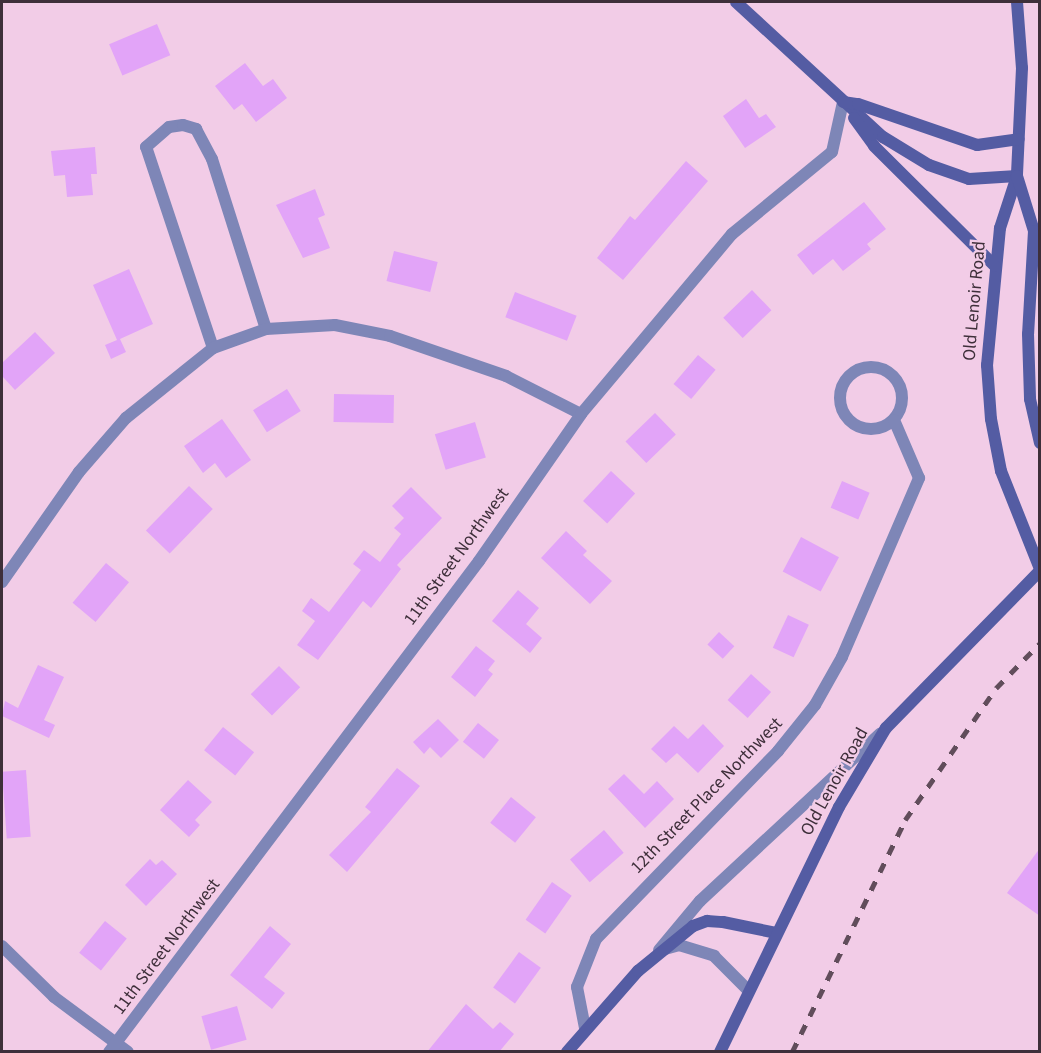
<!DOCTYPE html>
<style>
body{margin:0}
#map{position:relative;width:1041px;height:1053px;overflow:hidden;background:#f2cce7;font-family:"Source Sans 3",sans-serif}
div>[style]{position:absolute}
.building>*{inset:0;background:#e2a4f8;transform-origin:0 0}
.street>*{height:12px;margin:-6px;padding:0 6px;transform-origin:6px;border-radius:6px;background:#7e86b7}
.street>.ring{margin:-6px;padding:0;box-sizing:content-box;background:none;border:12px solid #7e86b7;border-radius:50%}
.secondary>*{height:12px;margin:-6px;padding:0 6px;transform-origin:6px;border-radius:6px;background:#545ca3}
.rail>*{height:4.5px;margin-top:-2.25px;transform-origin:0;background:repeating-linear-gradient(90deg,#614d5b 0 10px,transparent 0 20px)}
span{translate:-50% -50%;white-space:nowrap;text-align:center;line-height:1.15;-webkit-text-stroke:4.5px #f2cce7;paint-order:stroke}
.street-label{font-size:18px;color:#3e2f3a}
.frame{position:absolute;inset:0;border:3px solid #3e2f3a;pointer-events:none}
</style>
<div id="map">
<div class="building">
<i style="left:157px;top:24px;width:34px;height:52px;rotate:67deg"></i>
<i style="clip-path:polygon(245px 63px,263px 86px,273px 79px,287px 98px,256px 122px,242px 104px,234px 110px,215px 86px)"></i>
<i style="clip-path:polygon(746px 99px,759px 118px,766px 114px,776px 127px,745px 148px,723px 116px)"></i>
<i style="clip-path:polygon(95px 147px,97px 174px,91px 174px,93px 195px,67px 197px,65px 175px,54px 176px,51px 151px)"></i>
<i style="clip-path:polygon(686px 161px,708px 181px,623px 280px,597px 258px,630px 216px,635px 220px)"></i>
<i style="clip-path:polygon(315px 189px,325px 215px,318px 218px,330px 248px,303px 258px,276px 205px)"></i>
<i style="clip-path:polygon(864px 202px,886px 229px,867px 244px,871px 249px,843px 271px,833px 259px,813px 275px,797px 255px)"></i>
<i style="left:394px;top:251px;width:45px;height:31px;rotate:14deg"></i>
<i style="clip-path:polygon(129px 269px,153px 324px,120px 339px,126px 352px,111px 359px,105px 345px,117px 340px,93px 285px)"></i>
<i style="left:752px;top:290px;width:28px;height:40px;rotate:46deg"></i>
<i style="left:515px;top:292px;width:66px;height:27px;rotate:21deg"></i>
<i style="clip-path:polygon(35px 332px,55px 353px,15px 390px,2px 376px,2px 363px)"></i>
<i style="left:698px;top:355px;width:23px;height:38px;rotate:40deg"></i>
<i style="left:287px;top:389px;width:26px;height:40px;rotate:58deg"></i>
<i style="left:334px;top:394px;width:60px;height:28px;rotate:1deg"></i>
<i style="left:655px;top:413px;width:30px;height:41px;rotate:46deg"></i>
<i style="clip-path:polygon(222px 419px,251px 460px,226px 478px,215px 463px,203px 473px,184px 446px)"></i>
<i style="left:475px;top:422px;width:37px;height:42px;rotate:73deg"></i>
<i style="left:611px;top:471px;width:33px;height:41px;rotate:43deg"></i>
<i style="left:842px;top:481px;width:30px;height:29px;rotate:23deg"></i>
<i style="left:189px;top:486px;width:33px;height:62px;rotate:44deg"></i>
<i style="clip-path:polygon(411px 487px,442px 518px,397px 565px,401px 569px,371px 608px,363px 601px,318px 660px,297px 645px,315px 621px,302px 611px,311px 598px,329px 612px,361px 570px,353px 564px,364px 550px,380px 562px,401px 534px,394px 528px,404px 518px,392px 506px)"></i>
<i style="clip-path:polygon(566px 531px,587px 551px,583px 555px,612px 581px,590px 604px,541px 558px)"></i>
<i style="left:801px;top:537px;width:43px;height:39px;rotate:28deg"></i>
<i style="left:106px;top:563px;width:30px;height:52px;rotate:40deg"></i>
<i style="clip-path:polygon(518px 590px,539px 608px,526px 624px,542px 638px,530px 653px,492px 621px)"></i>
<i style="left:788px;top:615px;width:23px;height:36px;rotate:25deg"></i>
<i style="left:719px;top:632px;width:21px;height:17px;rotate:43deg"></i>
<i style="clip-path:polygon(476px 646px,495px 661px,488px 670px,493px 674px,475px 697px,451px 677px)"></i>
<i style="clip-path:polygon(38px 665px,64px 677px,44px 720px,55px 725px,49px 738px,2px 716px,5px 701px,18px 708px)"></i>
<i style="left:279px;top:666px;width:30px;height:40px;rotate:45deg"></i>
<i style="left:751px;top:674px;width:27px;height:35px;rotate:42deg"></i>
<i style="clip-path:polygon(438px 719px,459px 740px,441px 758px,430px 747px,424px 754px,413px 742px)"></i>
<i style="left:478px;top:723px;width:27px;height:24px;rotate:39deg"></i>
<i style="clip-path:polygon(703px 724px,724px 746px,698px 773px,677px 753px,666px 763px,651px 749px,674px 726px,688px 739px)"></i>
<i style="left:223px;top:727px;width:40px;height:30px;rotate:39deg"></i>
<i style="clip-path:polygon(397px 768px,420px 786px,347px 872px,329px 855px,371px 812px,365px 807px)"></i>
<i style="left:26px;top:770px;width:67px;height:24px;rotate:86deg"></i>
<i style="clip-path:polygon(624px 774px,644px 794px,657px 781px,674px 799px,645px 828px,608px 789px)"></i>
<i style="clip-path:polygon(188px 780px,212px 802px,195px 820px,200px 825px,189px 837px,160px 810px)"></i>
<i style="left:511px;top:797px;width:32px;height:33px;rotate:39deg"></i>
<i style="left:604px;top:830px;width:30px;height:45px;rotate:49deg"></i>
<i style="clip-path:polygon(1040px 848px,1040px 916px,1007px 893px)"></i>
<i style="clip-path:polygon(150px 859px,156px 865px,162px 860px,177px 874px,146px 906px,125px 885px)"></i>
<i style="left:552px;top:882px;width:24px;height:46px;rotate:35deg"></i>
<i style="left:105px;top:921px;width:28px;height:41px;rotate:39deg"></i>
<i style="clip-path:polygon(270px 926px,291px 944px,264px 977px,285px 993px,272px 1009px,230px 975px)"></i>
<i style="left:519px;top:952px;width:27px;height:44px;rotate:36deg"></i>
<i style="clip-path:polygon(466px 1004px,493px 1029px,500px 1022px,514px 1034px,499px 1052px,427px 1052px)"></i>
<i style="left:237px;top:1006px;width:35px;height:37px;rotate:74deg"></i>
</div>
<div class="street">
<i style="left:213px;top:348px;width:212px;rotate:-108.4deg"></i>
<i style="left:146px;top:147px;width:30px;rotate:-41deg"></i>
<i style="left:169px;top:127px;width:14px;rotate:-8deg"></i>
<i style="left:183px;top:125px;width:14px;rotate:17deg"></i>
<i style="left:196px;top:129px;width:34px;rotate:62deg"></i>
<i style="left:212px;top:159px;width:178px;rotate:72.4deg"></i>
<i class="ring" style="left:840px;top:367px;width:50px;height:50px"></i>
<i style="left:2px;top:582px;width:134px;rotate:-55deg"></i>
<i style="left:79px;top:472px;width:72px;rotate:-49deg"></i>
<i style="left:126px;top:418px;width:112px;rotate:-38.8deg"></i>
<i style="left:213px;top:348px;width:56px;rotate:-19.7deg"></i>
<i style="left:266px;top:329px;width:69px;rotate:-3.3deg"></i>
<i style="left:335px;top:325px;width:56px;rotate:11.3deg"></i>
<i style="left:390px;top:336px;width:123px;rotate:19deg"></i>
<i style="left:506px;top:376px;width:84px;rotate:26.9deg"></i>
<i style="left:2px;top:946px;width:73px;rotate:44.4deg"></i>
<i style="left:54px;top:997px;width:92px;rotate:36.6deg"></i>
<i style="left:665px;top:949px;width:15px;rotate:-16deg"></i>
<i style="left:679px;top:945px;width:37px;rotate:17deg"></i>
<i style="left:714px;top:956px;width:49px;rotate:45deg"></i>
<i style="left:659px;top:950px;width:64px;rotate:-50.1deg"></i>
<i style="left:700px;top:901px;width:246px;rotate:-42.9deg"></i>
<i style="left:585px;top:1028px;width:42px;rotate:-101deg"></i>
<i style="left:577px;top:987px;width:52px;rotate:-68.4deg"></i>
<i style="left:596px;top:939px;width:262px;rotate:-45.9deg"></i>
<i style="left:778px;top:751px;width:59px;rotate:-51.2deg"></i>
<i style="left:815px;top:705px;width:55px;rotate:-60.6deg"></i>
<i style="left:842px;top:657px;width:195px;rotate:-66.7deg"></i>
<i style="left:919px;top:478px;width:63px;rotate:-113.3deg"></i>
<i style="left:109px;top:1052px;width:615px;rotate:-53deg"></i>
<i style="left:479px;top:561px;width:179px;rotate:-55.2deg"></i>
<i style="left:581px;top:414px;width:235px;rotate:-50deg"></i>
<i style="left:732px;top:234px;width:129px;rotate:-39.4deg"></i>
<i style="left:832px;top:152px;width:51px;rotate:-77.6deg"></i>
</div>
<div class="secondary">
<i style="left:736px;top:2px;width:200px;rotate:42.6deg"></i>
<i style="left:883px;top:137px;width:54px;rotate:31.3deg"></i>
<i style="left:929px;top:165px;width:42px;rotate:19.3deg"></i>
<i style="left:969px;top:179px;width:48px;rotate:-3.6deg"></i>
<i style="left:1017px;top:2px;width:66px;rotate:85.7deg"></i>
<i style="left:1022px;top:68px;width:108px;rotate:92.7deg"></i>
<i style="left:1017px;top:176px;width:55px;rotate:108.1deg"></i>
<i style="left:1000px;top:228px;width:138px;rotate:95.4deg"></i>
<i style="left:987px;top:365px;width:54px;rotate:85.8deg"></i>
<i style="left:991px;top:419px;width:53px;rotate:79.1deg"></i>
<i style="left:1001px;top:471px;width:105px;rotate:68.3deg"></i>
<i style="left:843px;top:102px;width:15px;rotate:8deg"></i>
<i style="left:858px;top:104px;width:126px;rotate:19deg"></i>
<i style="left:977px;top:145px;width:42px;rotate:-8.1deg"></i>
<i style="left:854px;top:118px;width:34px;rotate:54deg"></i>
<i style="left:874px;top:146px;width:170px;rotate:44.8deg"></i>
<i style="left:1017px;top:176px;width:58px;rotate:72.8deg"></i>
<i style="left:1034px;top:231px;width:103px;rotate:93.3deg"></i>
<i style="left:1028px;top:334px;width:65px;rotate:88.2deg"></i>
<i style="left:1030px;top:399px;width:45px;rotate:77.2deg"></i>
<i style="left:567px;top:1052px;width:108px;rotate:-48.8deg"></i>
<i style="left:638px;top:971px;width:71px;rotate:-39.3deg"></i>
<i style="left:693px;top:926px;width:15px;rotate:-20deg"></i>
<i style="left:707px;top:921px;width:16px;rotate:4deg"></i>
<i style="left:723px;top:922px;width:54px;rotate:11.7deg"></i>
<i style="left:720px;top:1052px;width:272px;rotate:-64.1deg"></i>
<i style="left:839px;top:807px;width:92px;rotate:-59.3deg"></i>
<i style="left:886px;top:728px;width:220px;rotate:-45.6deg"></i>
</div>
<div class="rail">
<i style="left:792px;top:1052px;width:258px;rotate:-64deg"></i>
<i style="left:905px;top:820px;width:160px;rotate:-55.4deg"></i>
<i style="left:996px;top:688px;width:63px;rotate:-45.6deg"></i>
</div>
<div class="street-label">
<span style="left:975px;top:301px;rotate:-85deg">Old Lenoir Road</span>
<span style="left:457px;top:557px;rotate:-54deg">11th Street Northwest</span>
<span style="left:835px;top:782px;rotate:-61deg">Old Lenoir Road</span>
<span style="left:707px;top:796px;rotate:-46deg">12th Street Place Northwest</span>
<span style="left:167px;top:947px;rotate:-53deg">11th Street Northwest</span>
</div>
<div class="frame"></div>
</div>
